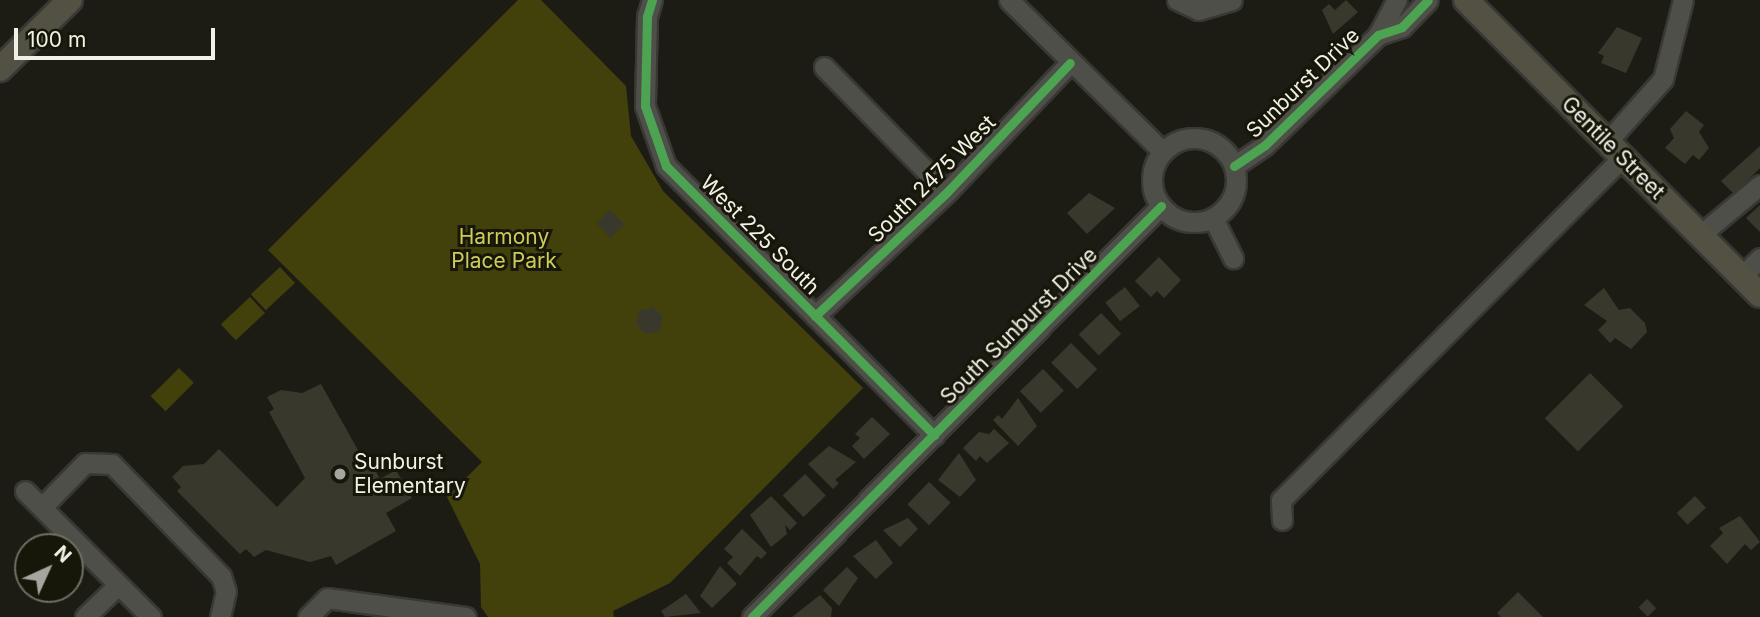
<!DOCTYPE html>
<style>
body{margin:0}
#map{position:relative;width:1760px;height:617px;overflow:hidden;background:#1c1c15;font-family:Inter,sans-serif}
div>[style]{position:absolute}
.green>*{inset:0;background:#42400b;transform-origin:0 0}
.building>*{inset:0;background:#38382c;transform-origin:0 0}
.roads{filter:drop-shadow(2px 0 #383834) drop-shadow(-2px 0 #383834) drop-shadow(0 2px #383834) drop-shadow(0 -2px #383834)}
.minor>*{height:19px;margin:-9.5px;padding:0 9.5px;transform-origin:9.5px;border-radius:9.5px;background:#4f4f49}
.minor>.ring{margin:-9.5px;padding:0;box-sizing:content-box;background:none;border:19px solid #4f4f49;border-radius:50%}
.major>*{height:24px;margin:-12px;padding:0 12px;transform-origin:12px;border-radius:12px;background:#525144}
.cycleway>*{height:9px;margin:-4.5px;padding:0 4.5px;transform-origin:4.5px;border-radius:4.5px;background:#4ca352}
.dots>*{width:19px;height:19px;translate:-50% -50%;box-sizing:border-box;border:4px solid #161609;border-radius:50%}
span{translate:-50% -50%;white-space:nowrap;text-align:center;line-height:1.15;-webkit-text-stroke:6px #161609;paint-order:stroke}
.street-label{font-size:21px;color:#f1f1e8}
.park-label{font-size:21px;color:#cecb59}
.poi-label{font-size:21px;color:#f1f1e8}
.left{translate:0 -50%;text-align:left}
.north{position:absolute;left:14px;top:533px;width:70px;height:70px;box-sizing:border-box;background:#161609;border:2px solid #6e6e62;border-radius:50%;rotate:45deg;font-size:19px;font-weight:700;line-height:28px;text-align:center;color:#f1f1e8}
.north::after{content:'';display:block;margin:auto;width:24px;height:32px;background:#a6a69e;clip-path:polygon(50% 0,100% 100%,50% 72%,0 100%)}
.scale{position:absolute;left:14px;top:28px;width:201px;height:32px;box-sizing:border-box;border:4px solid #f1f1e8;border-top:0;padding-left:9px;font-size:21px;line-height:24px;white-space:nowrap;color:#f1f1e8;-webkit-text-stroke:5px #161609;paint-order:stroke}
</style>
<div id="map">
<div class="green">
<i style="clip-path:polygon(518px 0,541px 0,626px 86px,631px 136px,663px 191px,863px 388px,670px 583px,613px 611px,614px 617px,488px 617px,481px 607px,480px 564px,447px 497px,482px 462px,268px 250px)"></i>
<i style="left:280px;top:267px;width:22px;height:40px;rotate:47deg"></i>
<i style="left:250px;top:297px;width:22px;height:40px;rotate:47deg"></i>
<i style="left:179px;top:368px;width:21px;height:40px;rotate:45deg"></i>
</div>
<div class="building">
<i style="clip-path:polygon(1346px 0,1358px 12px,1333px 34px,1322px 10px,1329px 4px,1335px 10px)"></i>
<i style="clip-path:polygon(1617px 27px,1642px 38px,1626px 73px,1601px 63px,1604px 56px,1598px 53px)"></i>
<i style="clip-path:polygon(1686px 111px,1704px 125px,1699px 132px,1709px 148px,1699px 160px,1693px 155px,1685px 164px,1665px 148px,1674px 138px,1670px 129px)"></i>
<i style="clip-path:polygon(1760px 146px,1760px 168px,1734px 194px,1721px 181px)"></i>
<i style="clip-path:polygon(1089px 193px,1115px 208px,1087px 234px,1067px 213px)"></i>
<i style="clip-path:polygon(1760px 205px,1760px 232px,1746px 218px)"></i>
<i style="left:610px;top:210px;width:20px;height:19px;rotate:45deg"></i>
<i style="clip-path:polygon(1159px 257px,1181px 280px,1164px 298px,1157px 291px,1151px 297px,1135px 281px)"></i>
<i style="left:1125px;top:287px;width:24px;height:25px;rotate:52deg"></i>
<i style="clip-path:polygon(1604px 288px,1619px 310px,1630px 308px,1645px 323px,1647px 332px,1631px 349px,1615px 338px,1610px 343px,1598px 330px,1607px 321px,1584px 305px)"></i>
<i style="clip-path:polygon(653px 307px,663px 317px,659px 331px,646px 334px,636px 324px,639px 311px)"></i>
<i style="left:1101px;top:313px;width:29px;height:31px;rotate:46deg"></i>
<i style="left:1071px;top:343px;width:37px;height:28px;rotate:45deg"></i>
<i style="left:1043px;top:369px;width:30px;height:32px;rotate:46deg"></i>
<i style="left:1590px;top:373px;width:47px;height:64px;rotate:45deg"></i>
<i style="clip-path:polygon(321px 384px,364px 461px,368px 457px,380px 479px,396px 470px,412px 498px,386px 513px,396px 531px,336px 565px,331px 556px,310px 562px,266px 550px,254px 557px,246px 549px,240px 554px,177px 491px,181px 487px,172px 477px,183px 466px,204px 464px,219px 449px,277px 507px,305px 478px,269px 412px,274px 409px,267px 397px,281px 390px,302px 393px)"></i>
<i style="clip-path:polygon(1018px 398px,1037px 426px,1018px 446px,993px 420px,998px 415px,1002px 419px)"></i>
<i style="clip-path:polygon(872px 417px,890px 434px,864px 459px,852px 446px,860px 438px,855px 434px)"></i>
<i style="clip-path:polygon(994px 429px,1009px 443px,987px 463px,980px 456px,976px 461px,963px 448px,979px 432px,989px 434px)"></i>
<i style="clip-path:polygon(829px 446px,856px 462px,835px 480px,839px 483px,833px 489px,808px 464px)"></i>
<i style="clip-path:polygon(959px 453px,976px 480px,960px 497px,938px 480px)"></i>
<i style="left:805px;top:474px;width:30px;height:31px;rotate:46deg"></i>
<i style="left:929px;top:482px;width:30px;height:31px;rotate:44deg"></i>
<i style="clip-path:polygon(771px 496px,797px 523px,790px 530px,785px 525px,787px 534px,771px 547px,750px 515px)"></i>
<i style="left:1695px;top:496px;width:16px;height:25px;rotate:47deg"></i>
<i style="clip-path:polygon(1740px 516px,1760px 542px,1751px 550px,1745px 544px,1727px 564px,1710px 546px,1723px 533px,1719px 528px)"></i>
<i style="clip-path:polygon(908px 518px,918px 529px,900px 547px,883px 530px)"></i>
<i style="clip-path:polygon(742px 529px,767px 553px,761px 559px,757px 556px,740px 576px,727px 563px,733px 557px,724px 549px)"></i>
<i style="clip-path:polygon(876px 540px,893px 563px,876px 579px,853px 556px)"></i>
<i style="clip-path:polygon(720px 566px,737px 584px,712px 608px,700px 596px)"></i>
<i style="clip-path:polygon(847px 567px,858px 578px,839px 606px,823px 590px)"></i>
<i style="clip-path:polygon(1518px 592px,1543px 617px,1501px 617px,1497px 613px)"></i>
<i style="clip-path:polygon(686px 594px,701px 613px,665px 617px,661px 611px)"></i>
<i style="clip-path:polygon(820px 595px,832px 608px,831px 617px,792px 617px)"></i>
<i style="left:1647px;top:599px;width:13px;height:12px;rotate:45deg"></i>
</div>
<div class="roads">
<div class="minor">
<i style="left:652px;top:0;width:17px;rotate:107deg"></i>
<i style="left:647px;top:16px;width:90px;rotate:91.3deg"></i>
<i style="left:645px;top:106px;width:64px;rotate:70.7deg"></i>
<i style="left:666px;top:166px;width:380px;rotate:45.1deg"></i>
<i style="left:1009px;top:0;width:215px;rotate:44.6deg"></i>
<i style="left:1177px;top:0;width:23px;rotate:25deg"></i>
<i style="left:1198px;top:10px;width:35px;rotate:-16deg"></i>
<i style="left:1378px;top:35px;width:40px;rotate:-62deg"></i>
<i style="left:824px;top:67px;width:175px;rotate:45.5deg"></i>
<i class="ring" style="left:1152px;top:138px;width:65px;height:65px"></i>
<i style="left:1607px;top:142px;width:84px;rotate:-48.4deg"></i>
<i style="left:1663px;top:79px;width:81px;rotate:-75.8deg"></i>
<i style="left:1234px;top:166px;width:37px;rotate:-34deg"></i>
<i style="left:1265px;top:145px;width:158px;rotate:-44.2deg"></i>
<i style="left:1378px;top:35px;width:25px;rotate:-18deg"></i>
<i style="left:1402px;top:27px;width:37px;rotate:-46deg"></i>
<i style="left:1213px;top:218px;width:45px;rotate:63.4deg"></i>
<i style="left:1700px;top:235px;width:78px;rotate:-39.8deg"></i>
<i style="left:1741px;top:277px;width:27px;rotate:-45deg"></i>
<i style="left:815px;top:316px;width:181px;rotate:-43.2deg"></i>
<i style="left:947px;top:192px;width:178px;rotate:-46.4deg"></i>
<i style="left:25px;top:491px;width:178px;rotate:45deg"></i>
<i style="left:42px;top:507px;width:62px;rotate:-45.7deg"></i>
<i style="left:85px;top:463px;width:27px;rotate:2deg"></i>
<i style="left:112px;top:464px;width:156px;rotate:45.8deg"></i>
<i style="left:221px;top:576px;width:16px;rotate:72deg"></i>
<i style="left:226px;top:591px;width:27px;rotate:103deg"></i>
<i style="left:1282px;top:520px;width:20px;rotate:-93deg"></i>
<i style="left:1281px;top:500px;width:484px;rotate:-45.1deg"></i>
<i style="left:85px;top:617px;width:46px;rotate:-44.1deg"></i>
<i style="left:308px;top:617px;width:27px;rotate:-45deg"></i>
<i style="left:327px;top:598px;width:140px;rotate:7.8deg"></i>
<i style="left:752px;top:617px;width:580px;rotate:-45.14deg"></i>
</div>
<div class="major">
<i style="left:1466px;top:0;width:416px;rotate:45.1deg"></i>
<i style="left:0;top:69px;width:98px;rotate:-44.6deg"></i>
</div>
</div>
<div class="cycleway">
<i style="left:652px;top:0;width:17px;rotate:107deg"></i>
<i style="left:647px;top:16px;width:90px;rotate:91.3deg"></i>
<i style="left:645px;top:106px;width:64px;rotate:70.7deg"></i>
<i style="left:666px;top:166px;width:380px;rotate:45.1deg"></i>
<i style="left:1234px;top:166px;width:37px;rotate:-34deg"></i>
<i style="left:1265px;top:145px;width:158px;rotate:-44.2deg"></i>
<i style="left:1378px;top:35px;width:25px;rotate:-18deg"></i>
<i style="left:1402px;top:27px;width:37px;rotate:-46deg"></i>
<i style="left:815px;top:316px;width:181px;rotate:-43.2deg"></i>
<i style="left:947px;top:192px;width:178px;rotate:-46.4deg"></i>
<i style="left:752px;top:617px;width:580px;rotate:-45.14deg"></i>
</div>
<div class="dots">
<i style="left:340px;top:474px;background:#a6a69e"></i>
</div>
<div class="street-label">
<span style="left:1303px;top:83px;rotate:-44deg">Sunburst Drive</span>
<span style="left:1613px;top:148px;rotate:45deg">Gentile Street</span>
<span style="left:932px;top:179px;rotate:-45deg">South 2475 West</span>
<span style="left:760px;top:235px;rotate:45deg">West 225 South</span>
<span style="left:1019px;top:326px;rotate:-45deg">South Sunburst Drive</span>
</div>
<div class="park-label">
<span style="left:504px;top:249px">Harmony<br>Place Park</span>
</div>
<div class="poi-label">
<span class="left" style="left:354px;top:474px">Sunburst<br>Elementary</span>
</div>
<div class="north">N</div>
<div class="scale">100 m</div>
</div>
